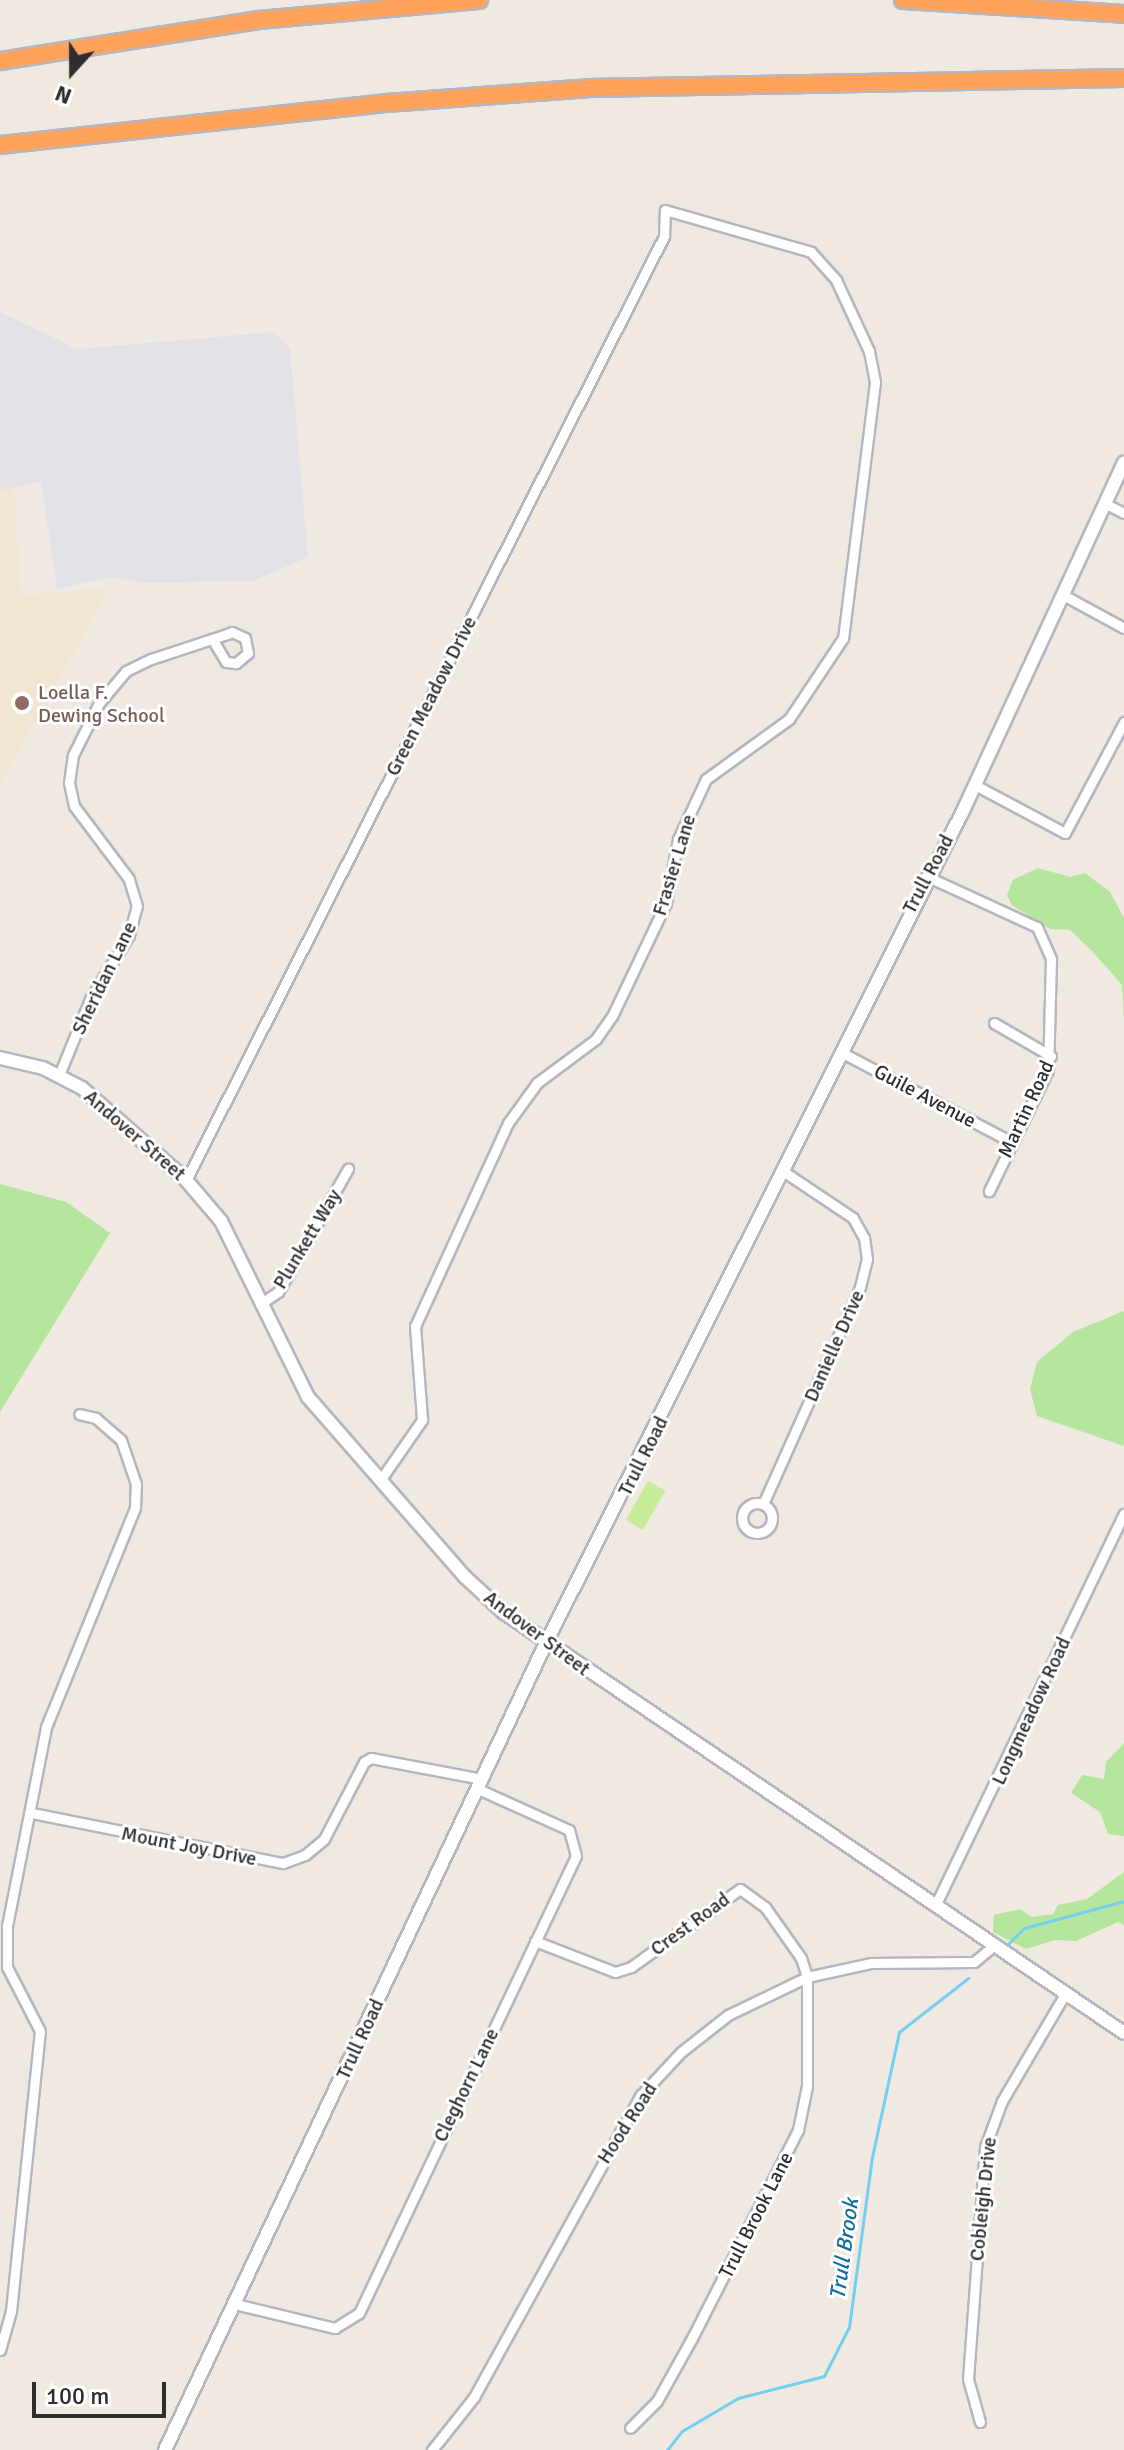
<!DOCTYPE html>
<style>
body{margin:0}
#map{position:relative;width:1124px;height:2450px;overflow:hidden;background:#efe9e1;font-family:Signika,sans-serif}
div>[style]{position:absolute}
.industrial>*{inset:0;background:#e3e1e8}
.education>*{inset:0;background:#f0e6d1}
.green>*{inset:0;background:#b6e59e}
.pitch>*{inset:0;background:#c9ec9a;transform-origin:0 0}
.stream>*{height:3px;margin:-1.5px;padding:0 1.5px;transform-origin:1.5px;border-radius:1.5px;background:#75cff0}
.roads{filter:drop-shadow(2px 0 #b4b7c1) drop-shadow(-2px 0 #b4b7c1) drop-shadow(0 2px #b4b7c1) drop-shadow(0 -2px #b4b7c1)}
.street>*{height:9px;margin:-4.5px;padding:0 4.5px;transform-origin:4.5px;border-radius:4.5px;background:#fff}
.street>.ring{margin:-4.5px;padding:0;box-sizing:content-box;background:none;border:9px solid #fff;border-radius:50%}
.secondary>*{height:12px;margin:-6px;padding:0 6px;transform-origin:6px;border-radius:6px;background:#fff}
.highway>*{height:16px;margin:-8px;padding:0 8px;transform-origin:8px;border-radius:8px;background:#ffa35c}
.dots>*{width:22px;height:22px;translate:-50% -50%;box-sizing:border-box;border:4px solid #fff;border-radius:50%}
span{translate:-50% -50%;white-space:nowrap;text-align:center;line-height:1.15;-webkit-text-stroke:6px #fff;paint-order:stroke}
.education-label{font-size:20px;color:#785e54}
.left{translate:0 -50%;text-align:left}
.street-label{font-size:20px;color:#2e2e2e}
.water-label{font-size:22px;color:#0d6fa3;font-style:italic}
.north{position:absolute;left:32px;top:32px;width:80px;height:80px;-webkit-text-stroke:6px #fff;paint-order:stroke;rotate:201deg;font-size:22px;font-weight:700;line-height:32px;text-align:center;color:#2e2e2e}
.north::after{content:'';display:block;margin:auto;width:28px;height:36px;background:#2e2e2e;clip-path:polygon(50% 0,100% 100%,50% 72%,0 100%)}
.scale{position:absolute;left:32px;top:2382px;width:134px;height:36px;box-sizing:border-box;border:4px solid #2e2e2e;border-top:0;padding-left:10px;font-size:24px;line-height:28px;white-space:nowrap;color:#2e2e2e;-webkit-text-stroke:6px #fff;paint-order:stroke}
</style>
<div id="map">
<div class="industrial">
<i style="clip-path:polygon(0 312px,77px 349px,273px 332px,290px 348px,308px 557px,253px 581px,145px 583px,112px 577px,57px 589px,41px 481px,0 491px)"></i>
</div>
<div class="education">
<i style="clip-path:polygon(14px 487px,21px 595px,110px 588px,0 784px,0 490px)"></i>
</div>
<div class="green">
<i style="clip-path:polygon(1038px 868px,1070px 877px,1085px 873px,1110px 892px,1124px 918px,1124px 1021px,1122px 985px,1092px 951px,1070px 930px,1050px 929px,1012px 905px,1007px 895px,1013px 880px)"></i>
<i style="clip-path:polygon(0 1184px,66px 1202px,110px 1233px,0 1412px)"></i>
<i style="clip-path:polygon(1124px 1311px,1124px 1446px,1037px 1416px,1030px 1389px,1037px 1362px,1073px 1332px)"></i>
<i style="clip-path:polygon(1124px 1743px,1124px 1836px,1108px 1834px,1100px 1812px,1071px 1793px,1082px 1775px,1104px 1779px,1106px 1762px)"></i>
<i style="clip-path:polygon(1124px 1872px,1124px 1925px,1118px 1922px,1076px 1941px,1055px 1940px,1026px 1949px,993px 1932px,994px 1915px,1020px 1909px,1032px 1917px,1053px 1914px,1058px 1905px,1087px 1899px)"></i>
</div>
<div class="pitch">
<i style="left:648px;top:1481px;width:20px;height:45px;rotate:30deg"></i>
</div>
<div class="stream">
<i style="left:1007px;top:1945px;width:24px;rotate:-45deg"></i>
<i style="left:1024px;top:1928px;width:104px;rotate:-15.1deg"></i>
<i style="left:667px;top:2450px;width:24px;rotate:-52deg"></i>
<i style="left:682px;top:2431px;width:65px;rotate:-30.5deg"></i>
<i style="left:738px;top:2398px;width:89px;rotate:-14.3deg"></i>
<i style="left:824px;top:2376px;width:55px;rotate:-63deg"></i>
<i style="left:849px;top:2327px;width:172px;rotate:-82.3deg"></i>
<i style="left:872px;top:2157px;width:128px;rotate:-77.8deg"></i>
<i style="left:899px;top:2032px;width:88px;rotate:-38deg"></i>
</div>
<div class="roads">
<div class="street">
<i style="left:1106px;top:504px;width:20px;rotate:27deg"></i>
<i style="left:1065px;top:596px;width:67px;rotate:28.5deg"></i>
<i style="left:975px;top:785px;width:102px;rotate:28.1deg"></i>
<i style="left:1065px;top:833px;width:126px;rotate:-62deg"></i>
<i style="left:926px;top:876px;width:122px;rotate:24.7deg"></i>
<i style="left:1037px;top:927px;width:35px;rotate:66deg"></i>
<i style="left:1051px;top:959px;width:111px;rotate:91.5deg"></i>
<i style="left:1048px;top:1070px;width:135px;rotate:116deg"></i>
<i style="left:994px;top:1023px;width:66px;rotate:30.1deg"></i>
<i style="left:841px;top:1052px;width:191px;rotate:27.8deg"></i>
<i style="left:59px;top:1075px;width:82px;rotate:-67.8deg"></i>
<i style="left:90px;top:999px;width:75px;rotate:-58.6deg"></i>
<i style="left:129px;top:935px;width:30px;rotate:-75deg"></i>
<i style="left:137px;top:906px;width:28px;rotate:-107deg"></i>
<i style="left:129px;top:879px;width:91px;rotate:-127deg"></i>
<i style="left:74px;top:806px;width:24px;rotate:-102deg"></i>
<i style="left:69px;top:783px;width:28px;rotate:-82deg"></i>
<i style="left:73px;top:755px;width:58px;rotate:-63.4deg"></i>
<i style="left:99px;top:703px;width:42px;rotate:-49.8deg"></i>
<i style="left:126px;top:671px;width:28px;rotate:-26deg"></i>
<i style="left:151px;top:659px;width:80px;rotate:-18.2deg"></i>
<i style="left:227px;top:634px;width:5px;rotate:-22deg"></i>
<i style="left:232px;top:632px;width:14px;rotate:25deg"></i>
<i style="left:245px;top:638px;width:15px;rotate:79deg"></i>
<i style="left:248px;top:653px;width:16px;rotate:140deg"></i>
<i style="left:236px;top:663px;width:10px;rotate:-174deg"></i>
<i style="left:226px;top:662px;width:27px;rotate:-121deg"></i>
<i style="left:186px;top:1180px;width:1058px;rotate:-63.14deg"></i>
<i style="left:664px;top:236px;width:26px;rotate:-88deg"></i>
<i style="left:665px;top:210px;width:152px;rotate:16deg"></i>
<i style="left:811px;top:252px;width:38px;rotate:48deg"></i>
<i style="left:836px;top:280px;width:78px;rotate:65.1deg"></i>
<i style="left:869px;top:351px;width:32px;rotate:79deg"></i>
<i style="left:875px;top:382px;width:258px;rotate:97.1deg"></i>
<i style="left:843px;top:638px;width:97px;rotate:123.7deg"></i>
<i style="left:789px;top:719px;width:102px;rotate:144.1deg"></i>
<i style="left:706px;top:779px;width:66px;rotate:115deg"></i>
<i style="left:678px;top:839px;width:65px;rotate:100.6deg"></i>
<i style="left:666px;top:903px;width:125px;rotate:115.5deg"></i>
<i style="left:612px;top:1016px;width:28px;rotate:125deg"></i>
<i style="left:596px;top:1039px;width:74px;rotate:143.3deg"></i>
<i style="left:537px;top:1083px;width:49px;rotate:125.9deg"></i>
<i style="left:508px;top:1123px;width:223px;rotate:114.6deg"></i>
<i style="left:415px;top:1326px;width:94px;rotate:85.7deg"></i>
<i style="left:422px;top:1420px;width:72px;rotate:124.8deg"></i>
<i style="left:260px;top:1304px;width:22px;rotate:-34deg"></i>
<i style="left:278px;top:1292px;width:142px;rotate:-60.4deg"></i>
<i class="ring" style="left:742px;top:1503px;width:21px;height:21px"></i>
<i style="left:763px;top:1504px;width:238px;rotate:-65.9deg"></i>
<i style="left:860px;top:1287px;width:29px;rotate:-76deg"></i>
<i style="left:867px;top:1259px;width:21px;rotate:-98deg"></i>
<i style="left:864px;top:1238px;width:23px;rotate:-119deg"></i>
<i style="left:853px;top:1218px;width:84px;rotate:-146.1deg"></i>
<i style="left:32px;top:1813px;width:256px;rotate:11.3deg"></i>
<i style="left:283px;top:1863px;width:23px;rotate:-20deg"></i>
<i style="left:305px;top:1855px;width:25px;rotate:-40deg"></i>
<i style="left:324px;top:1839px;width:87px;rotate:-62.5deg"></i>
<i style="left:364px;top:1762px;width:8px;rotate:-30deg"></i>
<i style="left:371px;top:1758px;width:113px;rotate:10.7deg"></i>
<i style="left:935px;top:1906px;width:435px;rotate:-64.3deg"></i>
<i style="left:535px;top:1941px;width:86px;rotate:21.2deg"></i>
<i style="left:615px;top:1972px;width:17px;rotate:-17deg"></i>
<i style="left:631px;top:1967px;width:134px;rotate:-35.6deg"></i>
<i style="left:740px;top:1889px;width:31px;rotate:36deg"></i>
<i style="left:765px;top:1907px;width:62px;rotate:54.8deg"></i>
<i style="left:801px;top:1958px;width:20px;rotate:72deg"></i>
<i style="left:807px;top:1977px;width:109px;rotate:90deg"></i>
<i style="left:807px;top:2086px;width:45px;rotate:101.6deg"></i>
<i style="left:798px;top:2130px;width:233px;rotate:117deg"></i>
<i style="left:692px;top:2338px;width:72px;rotate:119.1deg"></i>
<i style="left:657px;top:2401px;width:38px;rotate:135deg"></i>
<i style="left:235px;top:2304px;width:103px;rotate:13.5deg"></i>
<i style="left:335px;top:2328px;width:28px;rotate:-32deg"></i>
<i style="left:359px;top:2313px;width:506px;rotate:-64.6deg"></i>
<i style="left:576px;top:1856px;width:27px;rotate:-105deg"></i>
<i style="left:569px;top:1830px;width:100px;rotate:-155.7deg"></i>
<i style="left:0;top:2350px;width:41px;rotate:-74.2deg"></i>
<i style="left:11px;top:2311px;width:281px;rotate:-84.1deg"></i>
<i style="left:40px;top:2031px;width:72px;rotate:-117.3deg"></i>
<i style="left:7px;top:1967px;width:41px;rotate:-90deg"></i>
<i style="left:7px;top:1926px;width:203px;rotate:-78.9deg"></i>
<i style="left:46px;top:1727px;width:236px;rotate:-67.9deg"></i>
<i style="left:135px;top:1508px;width:24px;rotate:-88deg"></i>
<i style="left:136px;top:1484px;width:46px;rotate:-108.8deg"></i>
<i style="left:121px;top:1440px;width:33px;rotate:-139deg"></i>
<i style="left:96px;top:1418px;width:17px;rotate:-167deg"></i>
<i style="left:980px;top:2422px;width:45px;rotate:-105.6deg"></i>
<i style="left:968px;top:2379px;width:233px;rotate:-85.8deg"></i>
<i style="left:985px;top:2147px;width:49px;rotate:-69.7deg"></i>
<i style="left:1002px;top:2101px;width:124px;rotate:-59.5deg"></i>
<i style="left:432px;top:2450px;width:68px;rotate:-51.6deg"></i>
<i style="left:474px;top:2397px;width:345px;rotate:-61.1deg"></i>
<i style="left:641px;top:2095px;width:59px;rotate:-47.1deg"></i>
<i style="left:681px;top:2052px;width:60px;rotate:-38.2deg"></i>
<i style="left:728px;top:2015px;width:88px;rotate:-25.7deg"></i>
<i style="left:807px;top:1977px;width:66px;rotate:-12.3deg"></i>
<i style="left:871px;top:1963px;width:103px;rotate:-0.6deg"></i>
<i style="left:974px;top:1962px;width:25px;rotate:-40deg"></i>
</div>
<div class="secondary">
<i style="left:0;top:1058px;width:44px;rotate:13.1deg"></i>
<i style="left:43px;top:1068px;width:44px;rotate:27.1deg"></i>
<i style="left:82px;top:1088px;width:139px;rotate:41.5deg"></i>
<i style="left:186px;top:1180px;width:54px;rotate:49.5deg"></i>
<i style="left:221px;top:1221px;width:196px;rotate:63.7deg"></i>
<i style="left:308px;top:1397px;width:239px;rotate:48.9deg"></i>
<i style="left:465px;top:1577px;width:52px;rotate:42.6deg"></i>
<i style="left:503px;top:1612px;width:750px;rotate:34.13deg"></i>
<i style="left:165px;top:2450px;width:892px;rotate:-64.73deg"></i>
<i style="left:546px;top:1643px;width:928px;rotate:-63.38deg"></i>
<i style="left:962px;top:813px;width:386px;rotate:-65.2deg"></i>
</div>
<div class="highway">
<i style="left:903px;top:0;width:221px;rotate:3.6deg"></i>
<i style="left:0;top:61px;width:262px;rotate:-9deg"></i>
<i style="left:259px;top:20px;width:221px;rotate:-5.2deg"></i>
<i style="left:0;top:145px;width:389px;rotate:-6.2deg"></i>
<i style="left:387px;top:103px;width:204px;rotate:-4.2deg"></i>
<i style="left:590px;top:88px;width:534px;rotate:-1.07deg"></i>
</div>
</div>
<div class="dots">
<i style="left:22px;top:703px;background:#8d6e63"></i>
</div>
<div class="education-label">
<span class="left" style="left:38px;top:704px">Loella F.<br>Dewing School</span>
</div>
<div class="street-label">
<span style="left:431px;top:696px;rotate:-63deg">Green Meadow Drive</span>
<span style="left:674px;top:865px;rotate:-73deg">Frasier Lane</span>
<span style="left:928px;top:874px;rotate:-62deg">Trull Road</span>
<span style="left:104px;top:978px;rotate:-64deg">Sheridan Lane</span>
<span style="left:925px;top:1096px;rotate:28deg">Guile Avenue</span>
<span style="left:1026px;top:1109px;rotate:-65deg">Martin Road</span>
<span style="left:135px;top:1135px;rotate:41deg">Andover Street</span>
<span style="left:307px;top:1239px;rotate:-59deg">Plunkett Way</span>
<span style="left:834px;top:1346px;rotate:-66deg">Danielle Drive</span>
<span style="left:643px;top:1456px;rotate:-63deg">Trull Road</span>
<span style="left:537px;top:1633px;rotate:37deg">Andover Street</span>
<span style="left:1031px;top:1711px;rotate:-65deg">Longmeadow Road</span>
<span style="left:189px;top:1846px;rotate:11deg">Mount Joy Drive</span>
<span style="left:690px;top:1924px;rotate:-36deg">Crest Road</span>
<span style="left:360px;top:2039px;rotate:-65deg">Trull Road</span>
<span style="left:466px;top:2085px;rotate:-64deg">Cleghorn Lane</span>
<span style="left:627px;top:2123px;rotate:-57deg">Hood Road</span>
<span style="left:983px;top:2199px;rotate:-84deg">Cobleigh Drive</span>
<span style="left:756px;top:2215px;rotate:-63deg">Trull Brook Lane</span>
</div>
<div class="water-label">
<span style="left:844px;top:2249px;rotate:-82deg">Trull Brook</span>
</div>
<div class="north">N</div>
<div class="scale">100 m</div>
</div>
